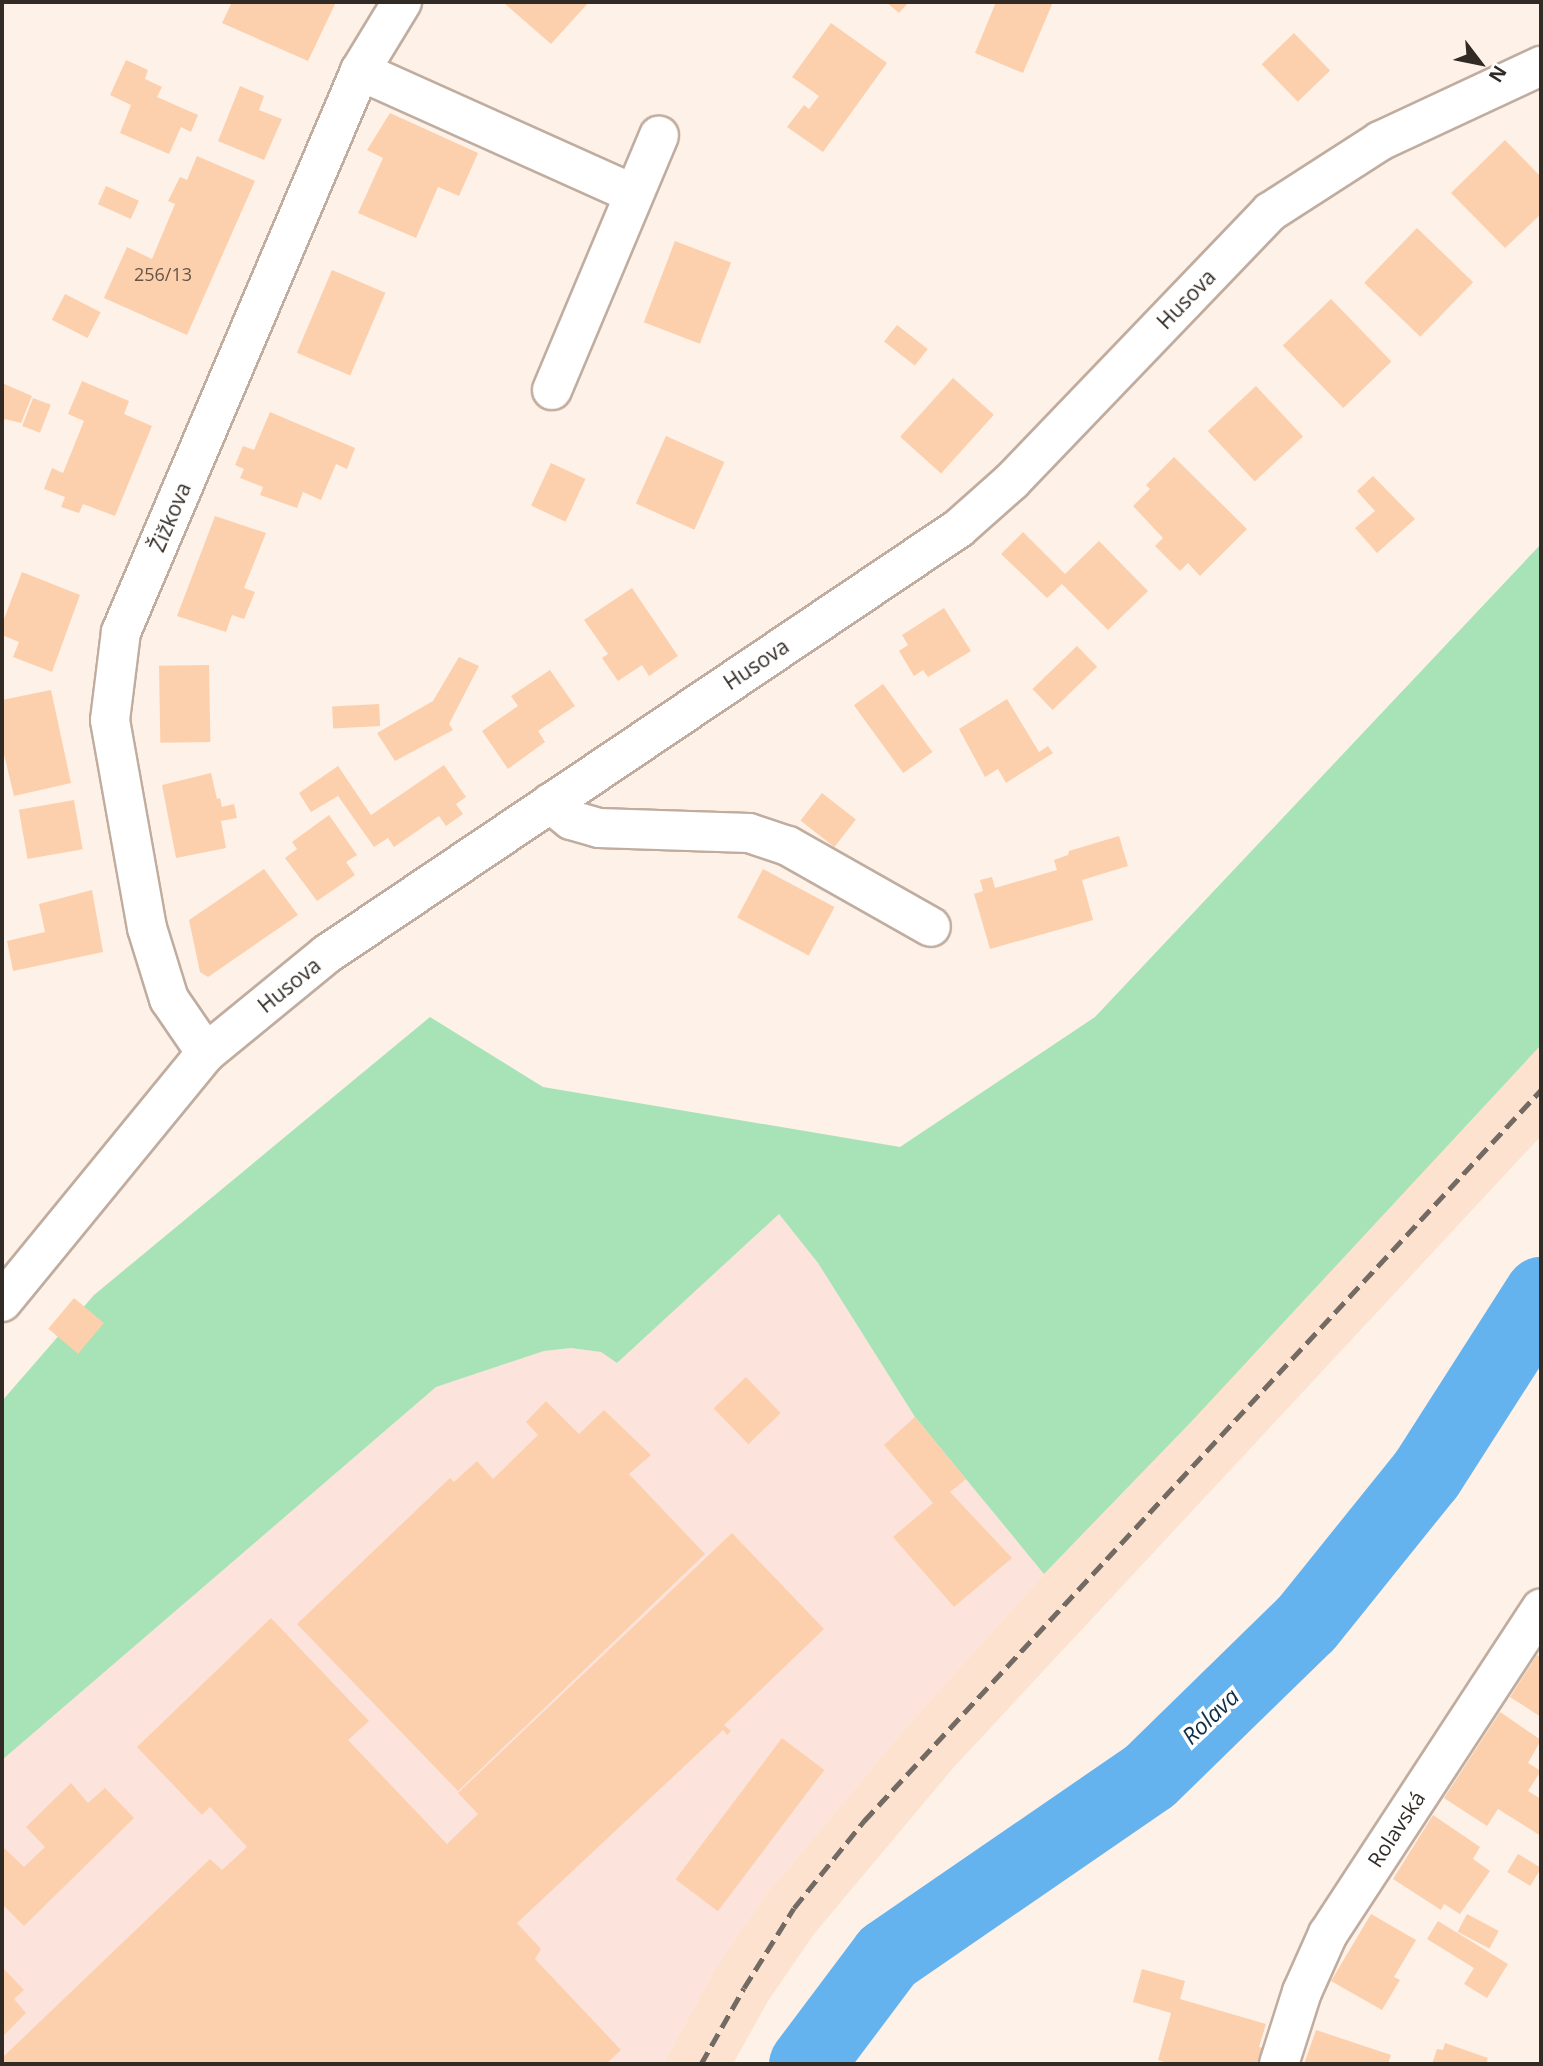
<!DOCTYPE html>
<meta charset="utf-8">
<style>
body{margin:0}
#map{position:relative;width:1543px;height:2066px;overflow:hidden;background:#fdf1e8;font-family:"Open Sans",sans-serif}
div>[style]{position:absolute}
.built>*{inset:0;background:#fde3cf}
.industrial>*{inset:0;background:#fce3db}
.green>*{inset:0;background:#a7e3b7}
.river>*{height:75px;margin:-37.5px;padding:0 37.5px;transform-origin:37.5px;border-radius:37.5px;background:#65b3ee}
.building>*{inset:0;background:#fdd0ad;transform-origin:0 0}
.roads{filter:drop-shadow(2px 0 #c0ad9f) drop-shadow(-2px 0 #c0ad9f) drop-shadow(0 2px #c0ad9f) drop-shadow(0 -2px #c0ad9f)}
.minor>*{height:38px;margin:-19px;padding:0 19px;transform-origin:19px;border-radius:19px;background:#fff}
.rail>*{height:5px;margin-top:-2.5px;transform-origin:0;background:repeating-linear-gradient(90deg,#726a63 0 14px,transparent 0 21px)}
span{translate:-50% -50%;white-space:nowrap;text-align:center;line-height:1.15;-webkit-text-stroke:7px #fff;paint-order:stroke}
.number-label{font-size:18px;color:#655447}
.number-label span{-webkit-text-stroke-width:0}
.street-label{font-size:21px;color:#322b25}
.water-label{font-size:23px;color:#0d2f47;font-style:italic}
.frame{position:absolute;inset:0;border:4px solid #322b25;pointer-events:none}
.north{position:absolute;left:1445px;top:28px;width:70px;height:70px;-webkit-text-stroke:5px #fff;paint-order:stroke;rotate:122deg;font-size:19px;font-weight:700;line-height:28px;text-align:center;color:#322b25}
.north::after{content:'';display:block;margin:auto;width:24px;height:32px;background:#322b25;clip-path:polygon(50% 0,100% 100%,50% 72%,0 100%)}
</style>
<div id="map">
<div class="built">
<i style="clip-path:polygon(1541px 1045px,1541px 1136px,954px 1767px,814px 1934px,768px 2001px,733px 2064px,663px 2064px,715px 1969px,764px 1897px,908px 1725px,1044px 1574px,1192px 1421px)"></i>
</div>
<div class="industrial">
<i style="clip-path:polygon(779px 1214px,818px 1263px,915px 1417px,1044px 1574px,908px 1725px,764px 1897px,715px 1969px,663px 2064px,2px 2064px,2px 1760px,436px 1387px,544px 1351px,571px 1348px,601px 1352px,617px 1363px)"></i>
</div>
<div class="green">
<i style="clip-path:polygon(1541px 544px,1541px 1045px,1192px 1421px,1044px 1574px,915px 1417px,818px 1263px,779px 1214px,617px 1363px,601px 1352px,571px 1348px,544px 1351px,436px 1387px,2px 1760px,2px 1401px,94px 1295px,430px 1017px,543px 1087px,900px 1147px,1095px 1017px)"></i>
</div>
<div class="river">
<i style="left:806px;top:2064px;width:135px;rotate:-53.1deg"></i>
<i style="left:887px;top:1956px;width:318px;rotate:-34.5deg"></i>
<i style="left:1149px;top:1776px;width:219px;rotate:-44.3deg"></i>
<i style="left:1306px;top:1623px;width:191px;rotate:-51.2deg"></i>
<i style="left:1426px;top:1474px;width:214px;rotate:-57.4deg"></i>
</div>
<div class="building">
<i style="clip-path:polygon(232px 2px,336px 2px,308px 61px,222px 23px)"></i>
<i style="clip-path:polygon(503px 2px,589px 2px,551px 44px)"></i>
<i style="clip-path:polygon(886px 2px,909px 2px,899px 13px)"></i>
<i style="clip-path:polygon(996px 2px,1053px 2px,1023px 73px,975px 53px)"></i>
<i style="clip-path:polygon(831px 23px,887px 63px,823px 152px,787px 127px,804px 105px,809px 109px,819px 96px,792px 77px)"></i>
<i style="left:1294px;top:33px;width:52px;height:45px;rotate:46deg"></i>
<i style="clip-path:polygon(126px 60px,148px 70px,145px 79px,162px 87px,157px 97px,198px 115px,191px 132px,181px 127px,169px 154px,120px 133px,131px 105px,110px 95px)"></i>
<i style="clip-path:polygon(240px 86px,264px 96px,259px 110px,282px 119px,264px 160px,218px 141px)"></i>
<i style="clip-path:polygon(390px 113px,478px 153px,459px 196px,438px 187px,416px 238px,358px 213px,383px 158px,367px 150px)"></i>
<i style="clip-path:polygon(1505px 140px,1541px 177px,1541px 214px,1505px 248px,1451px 193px)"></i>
<i style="clip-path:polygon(197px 156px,255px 181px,187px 335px,104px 298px,127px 247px,152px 259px,175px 204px,168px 201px,180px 177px,187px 180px)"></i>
<i style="left:106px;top:186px;width:36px;height:20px;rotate:24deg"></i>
<i style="left:1417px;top:228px;width:78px;height:76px;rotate:44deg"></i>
<i style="left:675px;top:241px;width:60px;height:87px;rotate:21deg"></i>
<i style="left:332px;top:270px;width:58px;height:90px;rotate:23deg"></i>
<i style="left:65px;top:294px;width:40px;height:29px;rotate:27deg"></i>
<i style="left:1331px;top:299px;width:87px;height:67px;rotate:46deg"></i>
<i style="left:897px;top:325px;width:39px;height:21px;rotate:38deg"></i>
<i style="left:953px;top:378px;width:55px;height:79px;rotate:42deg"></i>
<i style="clip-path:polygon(82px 381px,129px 401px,124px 414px,152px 426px,115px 516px,83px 504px,79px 513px,61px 507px,65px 497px,44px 489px,52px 468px,63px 473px,84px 421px,68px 414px)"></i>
<i style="clip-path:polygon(2px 383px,32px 396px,21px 423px,5px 419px,2px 425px)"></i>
<i style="left:1256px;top:386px;width:69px;height:66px;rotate:47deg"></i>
<i style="left:33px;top:398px;width:19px;height:30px;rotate:21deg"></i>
<i style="clip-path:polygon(270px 412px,355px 448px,347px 469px,336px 464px,321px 500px,303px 492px,297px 508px,260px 495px,263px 487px,240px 478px,244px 469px,235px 465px,243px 446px,254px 450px)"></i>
<i style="left:666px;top:436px;width:64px;height:74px;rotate:24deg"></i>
<i style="clip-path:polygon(1174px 457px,1247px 529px,1200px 576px,1188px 563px,1180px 571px,1155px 546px,1163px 538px,1133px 506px,1150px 489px,1146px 485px)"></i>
<i style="left:551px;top:463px;width:38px;height:47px;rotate:25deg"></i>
<i style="clip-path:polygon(1373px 476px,1415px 519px,1377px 553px,1355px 528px,1375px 511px,1357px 491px)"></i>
<i style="clip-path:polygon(215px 516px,266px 533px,244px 588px,255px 592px,244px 619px,232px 615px,226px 632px,177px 616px)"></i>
<i style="clip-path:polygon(1023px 532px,1065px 574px,1099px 541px,1148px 591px,1108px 630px,1062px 584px,1047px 598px,1001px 554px)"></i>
<i style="clip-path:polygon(22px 572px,80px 595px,52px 672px,13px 657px,19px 642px,2px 635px,2px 624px)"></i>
<i style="clip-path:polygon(632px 588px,678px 656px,649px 676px,642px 665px,618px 681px,602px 658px,608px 654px,584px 620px)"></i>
<i style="clip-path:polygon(944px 608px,971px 651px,928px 677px,923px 670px,914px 676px,899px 651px,908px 645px,902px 635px)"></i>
<i style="left:1077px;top:646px;width:29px;height:62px;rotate:46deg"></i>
<i style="clip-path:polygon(459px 657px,479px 666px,449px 724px,453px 730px,395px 761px,377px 733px,433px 701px)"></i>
<i style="left:209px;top:665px;width:77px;height:50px;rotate:89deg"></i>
<i style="clip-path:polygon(550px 670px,575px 706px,538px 731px,545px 742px,508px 769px,482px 731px,518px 706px,511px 696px)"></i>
<i style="left:883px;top:684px;width:84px;height:36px;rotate:54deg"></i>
<i style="clip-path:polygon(51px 690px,71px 783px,14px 796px,2px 746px,2px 700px)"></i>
<i style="clip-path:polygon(1007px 699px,1039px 752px,1048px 746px,1053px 753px,1006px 783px,998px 769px,985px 777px,959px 729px)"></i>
<i style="left:379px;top:704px;width:22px;height:47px;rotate:87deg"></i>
<i style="clip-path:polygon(444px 765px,466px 797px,456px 804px,463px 814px,446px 826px,439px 816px,394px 847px,388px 838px,374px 847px,338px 796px,311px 812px,299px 793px,338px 766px,371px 815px)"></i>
<i style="clip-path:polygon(211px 773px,217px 799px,220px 798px,222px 807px,234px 804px,237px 818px,221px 821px,226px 848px,176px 858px,162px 785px)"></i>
<i style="left:822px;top:793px;width:43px;height:35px;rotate:38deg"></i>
<i style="left:74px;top:800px;width:50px;height:56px;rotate:80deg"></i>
<i style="clip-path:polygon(329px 815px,357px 855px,346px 862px,355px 875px,317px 901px,285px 858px,297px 849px,292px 842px)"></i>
<i style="clip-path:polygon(1119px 836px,1128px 866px,1082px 880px,1093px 920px,990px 949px,974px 894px,983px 891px,980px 880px,992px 877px,995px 888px,1057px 870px,1054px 860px,1068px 855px,1069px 851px)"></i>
<i style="clip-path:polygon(264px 869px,298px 915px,208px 977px,200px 972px,189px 920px)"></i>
<i style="left:763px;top:869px;width:81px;height:55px;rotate:28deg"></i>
<i style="clip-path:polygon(92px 890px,103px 952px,13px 971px,7px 941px,45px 932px,39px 904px)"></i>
<i style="left:74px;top:1298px;width:39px;height:40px;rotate:40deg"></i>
<i style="left:746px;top:1377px;width:50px;height:45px;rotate:46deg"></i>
<i style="clip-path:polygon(546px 1401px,579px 1434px,604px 1410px,651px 1455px,629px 1474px,705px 1554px,458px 1791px,297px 1624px,450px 1478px,454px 1482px,477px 1461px,493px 1479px,538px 1435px,526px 1422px)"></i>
<i style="clip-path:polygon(915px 1417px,966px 1479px,950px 1492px,1012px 1558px,954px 1607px,893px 1537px,933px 1503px,884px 1445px)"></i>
<i style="clip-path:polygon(732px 1533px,824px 1629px,724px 1725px,731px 1731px,727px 1735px,723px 1730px,517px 1923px,541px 1949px,535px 1959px,621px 2050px,606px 2064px,2px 2064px,2px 2058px,210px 1859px,222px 1870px,247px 1847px,210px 1807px,202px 1815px,137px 1747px,271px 1618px,369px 1721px,348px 1740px,447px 1844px,478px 1814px,458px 1793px)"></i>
<i style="clip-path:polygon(1537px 1655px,1541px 1657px,1541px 1717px,1510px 1697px)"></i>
<i style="clip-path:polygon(1500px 1712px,1541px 1740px,1528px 1763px,1541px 1771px,1528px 1791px,1541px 1799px,1541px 1836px,1498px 1809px,1487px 1826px,1444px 1798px)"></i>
<i style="left:782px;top:1738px;width:53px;height:177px;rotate:37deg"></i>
<i style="clip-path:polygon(71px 1783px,88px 1803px,105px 1788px,134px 1818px,24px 1926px,2px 1904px,2px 1850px,4px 1848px,24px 1867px,45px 1847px,26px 1827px)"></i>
<i style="clip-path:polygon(1433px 1815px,1480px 1847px,1473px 1859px,1490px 1871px,1460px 1914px,1444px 1904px,1441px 1910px,1393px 1879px)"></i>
<i style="left:1518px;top:1854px;width:27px;height:21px;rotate:31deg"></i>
<i style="clip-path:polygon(1371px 1914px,1416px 1940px,1394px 1977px,1400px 1980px,1382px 2010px,1331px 1981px)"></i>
<i style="left:1467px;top:1914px;width:36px;height:20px;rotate:28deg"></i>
<i style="clip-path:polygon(1438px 1921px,1508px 1964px,1487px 1998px,1464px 1984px,1474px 1968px,1427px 1939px)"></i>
<i style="clip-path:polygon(2px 1967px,24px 1990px,14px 1999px,26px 2013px,2px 2037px)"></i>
<i style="clip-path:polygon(1142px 1969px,1185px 1981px,1180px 1999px,1266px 2024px,1259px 2047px,1264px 2048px,1259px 2064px,1171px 2064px,1158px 2060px,1171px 2013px,1133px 2002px)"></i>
<i style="clip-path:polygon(1316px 2030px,1391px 2055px,1388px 2064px,1304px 2064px)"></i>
<i style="clip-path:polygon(1445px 2043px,1488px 2058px,1486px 2064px,1432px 2064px,1437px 2049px,1443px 2050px)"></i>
</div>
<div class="roads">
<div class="minor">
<i style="left:360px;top:71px;width:300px;rotate:24.2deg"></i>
<i style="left:552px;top:390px;width:276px;rotate:-67.2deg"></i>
<i style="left:550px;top:803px;width:27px;rotate:39deg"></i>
<i style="left:571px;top:820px;width:29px;rotate:16deg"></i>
<i style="left:599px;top:828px;width:150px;rotate:1.9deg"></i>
<i style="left:749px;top:833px;width:41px;rotate:18.4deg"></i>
<i style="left:788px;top:846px;width:164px;rotate:29.5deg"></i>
<i style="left:206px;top:1053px;width:65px;rotate:-124.4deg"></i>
<i style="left:169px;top:999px;width:74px;rotate:-107.2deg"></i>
<i style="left:147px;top:928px;width:211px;rotate:-100.1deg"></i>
<i style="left:110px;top:720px;width:89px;rotate:-82.9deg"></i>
<i style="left:121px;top:632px;width:610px;rotate:-66.92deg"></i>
<i style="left:360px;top:71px;width:81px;rotate:-58.7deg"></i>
<i style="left:2px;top:1302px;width:322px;rotate:-50.7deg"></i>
<i style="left:206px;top:1053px;width:156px;rotate:-39.3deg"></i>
<i style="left:327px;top:954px;width:762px;rotate:-33.98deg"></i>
<i style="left:959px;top:528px;width:71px;rotate:-41.6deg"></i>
<i style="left:1012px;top:481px;width:373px;rotate:-46.2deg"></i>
<i style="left:1270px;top:212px;width:131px;rotate:-32.8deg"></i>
<i style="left:1380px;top:141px;width:178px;rotate:-25deg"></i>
<i style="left:1279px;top:2064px;width:76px;rotate:-72.3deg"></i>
<i style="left:1302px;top:1992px;width:64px;rotate:-65.9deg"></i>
<i style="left:1328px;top:1934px;width:389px;rotate:-56.8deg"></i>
</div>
</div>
<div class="rail">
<i style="left:701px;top:2064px;width:87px;rotate:-60.5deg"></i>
<i style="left:744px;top:1988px;width:94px;rotate:-58deg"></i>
<i style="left:794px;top:1908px;width:112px;rotate:-51.2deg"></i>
<i style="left:864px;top:1821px;width:996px;rotate:-47.2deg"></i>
</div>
<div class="number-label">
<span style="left:163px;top:274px">256/13</span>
</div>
<div class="street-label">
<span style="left:1186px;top:299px;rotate:-46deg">Husova</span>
<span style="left:170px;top:517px;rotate:-67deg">Žižkova</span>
<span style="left:756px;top:664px;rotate:-34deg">Husova</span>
<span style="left:289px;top:985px;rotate:-39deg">Husova</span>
<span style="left:1396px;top:1829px;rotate:-57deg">Rolavská</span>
</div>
<div class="water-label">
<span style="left:1210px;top:1716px;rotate:-44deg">Rolava</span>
</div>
<div class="frame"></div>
<div class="north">N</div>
</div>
